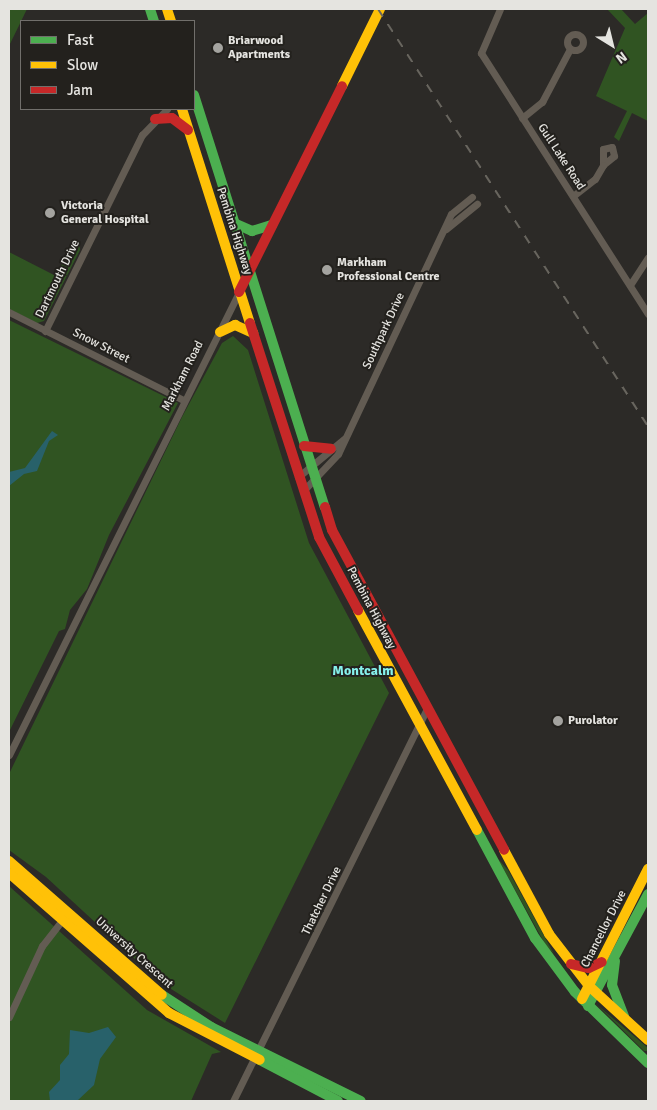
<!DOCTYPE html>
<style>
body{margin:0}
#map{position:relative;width:657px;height:1110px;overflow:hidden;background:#2c2a27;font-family:Signika,sans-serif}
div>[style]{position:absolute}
.green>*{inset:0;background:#305422}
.water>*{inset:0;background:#28616a}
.street>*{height:7px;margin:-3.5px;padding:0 3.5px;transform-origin:3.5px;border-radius:3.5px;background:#635c53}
.street>.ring{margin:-3.5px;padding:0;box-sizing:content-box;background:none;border:7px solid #635c53;border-radius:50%}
.fast>*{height:10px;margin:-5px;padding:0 5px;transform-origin:5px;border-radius:5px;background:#4caf50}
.slow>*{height:10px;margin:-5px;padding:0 5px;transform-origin:5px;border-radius:5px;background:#ffc107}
.jam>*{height:10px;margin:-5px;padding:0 5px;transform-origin:5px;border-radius:5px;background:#c62828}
.rail>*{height:2px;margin-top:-1px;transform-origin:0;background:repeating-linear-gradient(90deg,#68655e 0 9px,transparent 0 18px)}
.dots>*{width:14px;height:14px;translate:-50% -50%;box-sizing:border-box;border:2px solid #23211d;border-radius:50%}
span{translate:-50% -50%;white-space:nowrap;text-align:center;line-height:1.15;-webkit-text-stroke:4px #23211d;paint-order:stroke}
.poi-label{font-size:12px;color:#e5e4e0;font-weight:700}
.left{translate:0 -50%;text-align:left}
.street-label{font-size:12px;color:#e5e4e0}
.neighbourhood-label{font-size:14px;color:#86f1eb;font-weight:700}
.frame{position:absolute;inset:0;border:10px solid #e5e4e0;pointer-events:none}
.legend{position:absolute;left:20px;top:20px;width:175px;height:90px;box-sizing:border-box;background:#23211d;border:1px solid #716f6b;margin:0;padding:6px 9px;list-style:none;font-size:15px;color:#e5e4e0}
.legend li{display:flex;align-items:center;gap:10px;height:25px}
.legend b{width:25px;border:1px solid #716f6b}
.north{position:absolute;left:587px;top:20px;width:50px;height:50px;-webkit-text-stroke:4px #23211d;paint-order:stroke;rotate:144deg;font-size:14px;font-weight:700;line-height:20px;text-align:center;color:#e5e4e0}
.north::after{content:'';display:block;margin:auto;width:18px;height:22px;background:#e5e4e0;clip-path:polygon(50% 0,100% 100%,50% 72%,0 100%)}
</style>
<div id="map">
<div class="green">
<i style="clip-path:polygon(9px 9px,27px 9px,9px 46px)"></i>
<i style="clip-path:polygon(607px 9px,621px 9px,635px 24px,648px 13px,648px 121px,632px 113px,619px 141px,614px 137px,627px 111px,596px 96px,625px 28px)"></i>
<i style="clip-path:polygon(73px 242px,79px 242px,80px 250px,44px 321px,37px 323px,9px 309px,9px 252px,56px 276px)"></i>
<i style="clip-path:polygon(9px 320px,178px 403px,109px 535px,87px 589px,70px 610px,65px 629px,59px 631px,9px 732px)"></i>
<i style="clip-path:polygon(233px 336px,248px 350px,309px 543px,389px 693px,225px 1023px,160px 982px,46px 877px,9px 850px,9px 774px,182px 417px,222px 343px)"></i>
<i style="clip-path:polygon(498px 859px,508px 870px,554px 954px,545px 944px)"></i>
<i style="clip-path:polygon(9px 886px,147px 1010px,221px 1052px,212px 1054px,191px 1101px,9px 1101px)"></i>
<i style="clip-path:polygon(595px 1003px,648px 1048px,648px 1051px,644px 1051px)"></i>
</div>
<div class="water">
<i style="clip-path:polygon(52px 431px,58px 435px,49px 441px,37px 471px,24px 474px,9px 486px,9px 472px,25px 468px)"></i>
<i style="clip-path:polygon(108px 1027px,116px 1037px,100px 1059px,94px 1085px,77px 1101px,50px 1101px,49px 1092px,60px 1080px,60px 1065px,69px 1054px,70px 1030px,89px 1033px)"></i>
</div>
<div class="street">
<i style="left:500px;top:9px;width:48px;rotate:113.4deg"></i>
<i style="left:481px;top:53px;width:310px;rotate:57.4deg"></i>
<i class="ring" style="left:567px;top:34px;width:9px;height:9px"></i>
<i style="left:522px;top:118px;width:26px;rotate:-39deg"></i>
<i style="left:542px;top:102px;width:60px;rotate:-62.2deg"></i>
<i style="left:612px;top:147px;width:9px;rotate:77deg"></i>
<i style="left:614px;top:156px;width:14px;rotate:141deg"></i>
<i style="left:603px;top:165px;width:16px;rotate:-90deg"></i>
<i style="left:603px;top:149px;width:9px;rotate:-13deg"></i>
<i style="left:573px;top:196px;width:28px;rotate:-38deg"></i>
<i style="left:595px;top:179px;width:16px;rotate:-60deg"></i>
<i style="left:446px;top:229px;width:40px;rotate:-39deg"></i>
<i style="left:630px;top:285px;width:33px;rotate:-57deg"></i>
<i style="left:9px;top:312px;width:195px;rotate:26.8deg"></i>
<i style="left:45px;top:331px;width:219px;rotate:-63.7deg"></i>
<i style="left:142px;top:135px;width:36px;rotate:-46deg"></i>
<i style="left:298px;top:477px;width:60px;rotate:-39.6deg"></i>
<i style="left:303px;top:491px;width:51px;rotate:-46.6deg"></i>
<i style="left:338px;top:454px;width:265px;rotate:-64.8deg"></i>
<i style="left:451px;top:214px;width:27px;rotate:-39deg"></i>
<i style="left:9px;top:755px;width:517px;rotate:-63.58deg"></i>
<i style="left:9px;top:1017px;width:78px;rotate:-65.1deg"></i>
<i style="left:42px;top:946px;width:34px;rotate:-52deg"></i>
<i style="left:233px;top:1101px;width:438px;rotate:-63.7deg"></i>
</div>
<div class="fast">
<i style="left:150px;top:9px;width:13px;rotate:72deg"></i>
<i style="left:194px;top:95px;width:432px;rotate:72.4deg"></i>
<i style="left:234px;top:223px;width:20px;rotate:24deg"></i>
<i style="left:252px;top:231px;width:21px;rotate:-17deg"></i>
<i style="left:477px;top:830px;width:123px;rotate:61.8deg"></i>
<i style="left:535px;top:938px;width:67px;rotate:53.5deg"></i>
<i style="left:575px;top:992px;width:102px;rotate:44.2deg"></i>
<i style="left:615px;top:961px;width:24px;rotate:97deg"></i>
<i style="left:612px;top:985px;width:34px;rotate:69deg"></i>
<i style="left:162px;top:995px;width:59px;rotate:33.1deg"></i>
<i style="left:211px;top:1027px;width:167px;rotate:26.3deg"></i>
<i style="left:588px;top:1006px;width:127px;rotate:-61.8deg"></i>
<i style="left:260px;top:1060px;width:88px;rotate:27.7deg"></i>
</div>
<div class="slow">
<i style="left:167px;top:9px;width:13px;rotate:72deg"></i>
<i style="left:342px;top:86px;width:86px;rotate:-63.7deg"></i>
<i style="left:182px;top:109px;width:225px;rotate:72.4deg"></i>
<i style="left:220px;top:332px;width:17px;rotate:-25deg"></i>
<i style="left:235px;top:325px;width:20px;rotate:24deg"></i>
<i style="left:358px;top:610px;width:250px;rotate:61.6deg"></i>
<i style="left:504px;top:850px;width:95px;rotate:61.8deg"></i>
<i style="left:549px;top:934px;width:66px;rotate:52.4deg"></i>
<i style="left:589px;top:986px;width:80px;rotate:42.5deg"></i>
<i style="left:9px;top:861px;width:203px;rotate:41.2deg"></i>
<i style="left:9px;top:873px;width:213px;rotate:41.2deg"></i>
<i style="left:169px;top:1013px;width:102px;rotate:27.3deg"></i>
<i style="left:582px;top:999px;width:146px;rotate:-63.1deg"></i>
</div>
<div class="jam">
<i style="left:155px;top:119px;width:17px;rotate:-3deg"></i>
<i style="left:172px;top:118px;width:20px;rotate:37deg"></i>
<i style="left:239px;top:292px;width:230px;rotate:-63.4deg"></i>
<i style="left:250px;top:323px;width:225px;rotate:72.1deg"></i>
<i style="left:319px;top:537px;width:83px;rotate:61.9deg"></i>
<i style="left:304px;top:446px;width:27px;rotate:6deg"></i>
<i style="left:325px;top:507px;width:24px;rotate:73deg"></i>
<i style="left:332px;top:530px;width:363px;rotate:61.7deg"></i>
<i style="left:571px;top:964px;width:18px;rotate:13deg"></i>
<i style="left:589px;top:968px;width:14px;rotate:-25deg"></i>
</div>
<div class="rail">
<i style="left:378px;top:9px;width:498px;rotate:57.1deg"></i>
</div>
<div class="dots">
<i style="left:218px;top:48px;background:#a4a39f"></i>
<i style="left:50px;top:213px;background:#a4a39f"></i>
<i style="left:327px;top:270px;background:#a4a39f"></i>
<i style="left:558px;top:721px;background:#a4a39f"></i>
</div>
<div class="poi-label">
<span class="left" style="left:228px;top:48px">Briarwood<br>Apartments</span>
<span class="left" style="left:61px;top:213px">Victoria<br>General Hospital</span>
<span class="left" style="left:337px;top:270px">Markham<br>Professional Centre</span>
<span class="left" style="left:568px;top:721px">Purolator</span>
</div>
<div class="street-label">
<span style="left:561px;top:157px;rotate:57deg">Gull Lake Road</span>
<span style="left:234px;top:231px;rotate:72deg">Pembina Highway</span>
<span style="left:58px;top:279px;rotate:-64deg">Dartmouth Drive</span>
<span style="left:384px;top:331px;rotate:-65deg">Southpark Drive</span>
<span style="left:101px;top:346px;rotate:27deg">Snow Street</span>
<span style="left:183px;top:376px;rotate:-63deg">Markham Road</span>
<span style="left:371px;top:608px;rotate:62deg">Pembina Highway</span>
<span style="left:322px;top:901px;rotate:-64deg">Thatcher Drive</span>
<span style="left:604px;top:929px;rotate:-63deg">Chancellor Drive</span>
<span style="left:134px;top:953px;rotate:42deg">University Crescent</span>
</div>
<div class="neighbourhood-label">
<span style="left:363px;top:671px">Montcalm</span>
</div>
<div class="frame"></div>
<ul class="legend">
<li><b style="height:6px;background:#4caf50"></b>Fast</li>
<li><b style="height:6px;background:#ffc107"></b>Slow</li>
<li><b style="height:6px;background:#c62828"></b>Jam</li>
</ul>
<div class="north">N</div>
</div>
